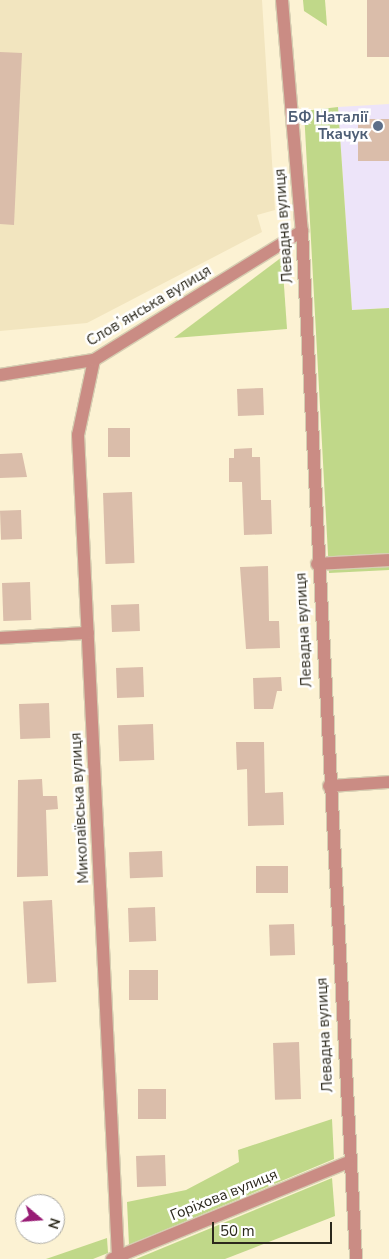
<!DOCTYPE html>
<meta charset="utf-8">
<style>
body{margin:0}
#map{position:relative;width:389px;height:1259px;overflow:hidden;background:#fcf2d3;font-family:"Nunito Sans",sans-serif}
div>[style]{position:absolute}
.commercial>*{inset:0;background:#ede4f9}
.built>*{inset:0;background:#f2e5bf}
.green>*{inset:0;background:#c0d889}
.building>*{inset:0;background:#dabdaa;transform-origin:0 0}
.roads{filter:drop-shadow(1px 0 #d6ceb2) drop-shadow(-1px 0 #d6ceb2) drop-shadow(0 1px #d6ceb2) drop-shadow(0 -1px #d6ceb2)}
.minor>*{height:12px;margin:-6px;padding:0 6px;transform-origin:6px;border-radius:6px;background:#ca8c84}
.dots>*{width:14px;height:14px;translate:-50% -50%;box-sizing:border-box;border:2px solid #fff;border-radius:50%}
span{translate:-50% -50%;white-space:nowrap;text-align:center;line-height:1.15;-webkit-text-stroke:5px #fff;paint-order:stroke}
.service-label{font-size:15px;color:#4e5e75;font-weight:700}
.right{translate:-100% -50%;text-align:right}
.street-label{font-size:15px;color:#2b281c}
.north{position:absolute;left:15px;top:1194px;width:50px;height:50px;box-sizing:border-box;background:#fff;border:1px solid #aaa9a4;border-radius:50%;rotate:108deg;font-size:14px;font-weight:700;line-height:20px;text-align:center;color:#2b281c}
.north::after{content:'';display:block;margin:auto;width:18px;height:22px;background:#981c75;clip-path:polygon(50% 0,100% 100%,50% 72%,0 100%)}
.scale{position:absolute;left:212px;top:1222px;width:120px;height:22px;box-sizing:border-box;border:2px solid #2b281c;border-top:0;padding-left:6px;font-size:15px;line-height:18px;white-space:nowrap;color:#2b281c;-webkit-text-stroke:4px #fff;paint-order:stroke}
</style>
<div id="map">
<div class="commercial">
<i style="clip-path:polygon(389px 104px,389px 308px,352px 310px,338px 107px)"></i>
</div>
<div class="built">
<i style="clip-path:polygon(0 0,262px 0,275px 210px,257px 215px,262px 232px,87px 323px,0 331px)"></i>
</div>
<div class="green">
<i style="clip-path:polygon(303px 0,325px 0,327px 26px,304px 11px)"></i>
<i style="clip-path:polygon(338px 107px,352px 310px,389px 308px,389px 570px,329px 573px,304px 111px)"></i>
<i style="clip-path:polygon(282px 257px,287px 329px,174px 338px)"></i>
<i style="clip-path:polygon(332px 1119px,334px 1159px,129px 1245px,127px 1202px,186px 1190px,239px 1162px,238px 1150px)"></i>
<i style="clip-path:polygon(332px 1178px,335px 1216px,225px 1259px,136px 1259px)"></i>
<i style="clip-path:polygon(107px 1238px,108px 1253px,93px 1259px,46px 1259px)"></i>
</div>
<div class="building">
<i style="left:367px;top:0;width:22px;height:57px"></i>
<i style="clip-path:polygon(0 52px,22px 53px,14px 225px,0 224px)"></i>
<i style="left:358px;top:119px;width:31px;height:42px"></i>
<i style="left:263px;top:388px;width:27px;height:26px;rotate:88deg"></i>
<i style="left:108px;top:428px;width:22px;height:29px"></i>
<i style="clip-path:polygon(252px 448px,252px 457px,260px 457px,261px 500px,271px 500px,272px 534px,244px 535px,242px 482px,229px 482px,229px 458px,234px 458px,234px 449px)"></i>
<i style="clip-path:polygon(22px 453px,27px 477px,0 478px,0 454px)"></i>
<i style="left:132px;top:492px;width:71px;height:29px;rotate:88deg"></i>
<i style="left:21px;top:510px;width:29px;height:21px;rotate:88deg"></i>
<i style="clip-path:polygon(268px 566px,269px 621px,279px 621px,280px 648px,246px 649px,240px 567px)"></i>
<i style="left:30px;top:582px;width:38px;height:28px;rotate:88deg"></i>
<i style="left:139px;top:604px;width:27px;height:28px;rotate:88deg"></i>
<i style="left:143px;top:667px;width:30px;height:27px;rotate:88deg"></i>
<i style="clip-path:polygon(281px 677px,282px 691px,277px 691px,273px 709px,254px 709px,253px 678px)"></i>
<i style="left:49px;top:703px;width:35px;height:30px;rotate:88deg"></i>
<i style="left:153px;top:724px;width:36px;height:35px;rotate:88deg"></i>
<i style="clip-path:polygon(236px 742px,264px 742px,265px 793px,283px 792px,284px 825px,248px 826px,247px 769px,237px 770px)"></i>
<i style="clip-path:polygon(42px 779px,43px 796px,57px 796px,58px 809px,46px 810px,48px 876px,17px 877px,18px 780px)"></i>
<i style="left:162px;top:851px;width:26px;height:33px;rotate:88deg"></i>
<i style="left:256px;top:866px;width:32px;height:27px"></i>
<i style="left:52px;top:900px;width:82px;height:29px;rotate:87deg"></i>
<i style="left:155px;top:907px;width:34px;height:27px;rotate:88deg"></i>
<i style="left:294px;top:924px;width:31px;height:25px;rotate:88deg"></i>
<i style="left:129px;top:970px;width:29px;height:30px"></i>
<i style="left:299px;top:1042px;width:57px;height:26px;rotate:88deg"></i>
<i style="left:138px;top:1089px;width:28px;height:30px"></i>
<i style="left:165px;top:1155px;width:31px;height:29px;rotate:88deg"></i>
</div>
<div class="roads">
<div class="minor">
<i style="left:282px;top:0;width:232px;rotate:85.1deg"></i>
<i style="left:302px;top:231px;width:1029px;rotate:86.99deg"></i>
<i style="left:94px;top:360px;width:77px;rotate:102deg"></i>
<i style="left:78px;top:435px;width:823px;rotate:87.21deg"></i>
<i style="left:0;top:375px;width:95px;rotate:-9.1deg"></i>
<i style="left:94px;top:360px;width:245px;rotate:-31.8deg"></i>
<i style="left:317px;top:564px;width:72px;rotate:-3.2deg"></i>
<i style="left:0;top:638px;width:88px;rotate:-3.3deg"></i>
<i style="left:329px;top:786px;width:60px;rotate:-3.8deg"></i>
<i style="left:112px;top:1259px;width:255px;rotate:-22.3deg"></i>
</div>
</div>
<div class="dots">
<i style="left:378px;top:126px;background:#5c6f8a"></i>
</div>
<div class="service-label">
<span class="right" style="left:368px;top:126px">БФ Наталії<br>Ткачук</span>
</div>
<div class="street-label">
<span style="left:284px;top:226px;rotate:-94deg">Левадна вулиця</span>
<span style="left:149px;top:306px;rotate:-31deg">Словʼянська вулиця</span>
<span style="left:304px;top:630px;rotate:-93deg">Левадна вулиця</span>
<span style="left:80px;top:808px;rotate:-93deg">Миколаївська вулиця</span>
<span style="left:325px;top:1035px;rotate:-93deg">Левадна вулиця</span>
<span style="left:224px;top:1195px;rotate:-22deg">Горіхова вулиця</span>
</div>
<div class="north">N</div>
<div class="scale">50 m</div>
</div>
